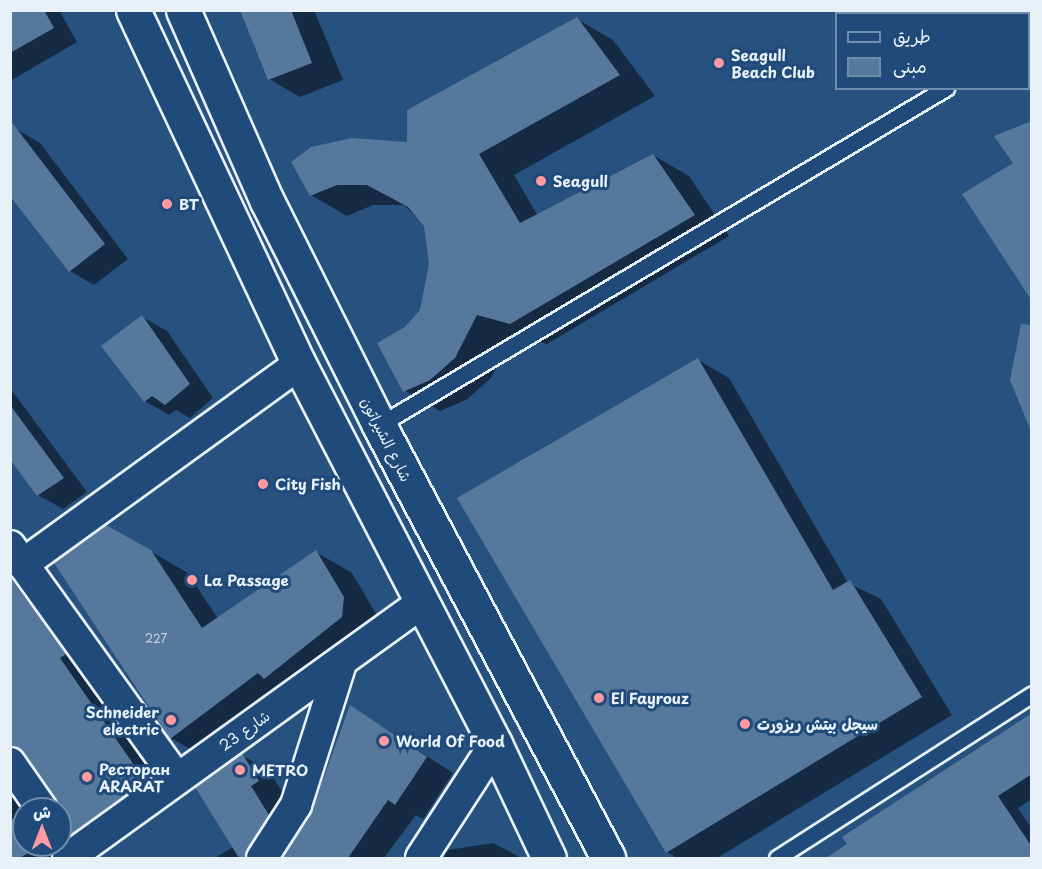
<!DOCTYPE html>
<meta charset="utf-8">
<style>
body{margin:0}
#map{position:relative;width:1042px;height:869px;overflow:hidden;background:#27517f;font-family:"Playpen Sans","Playpen Sans Arabic",sans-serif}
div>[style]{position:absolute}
.shadow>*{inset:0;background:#0007}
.building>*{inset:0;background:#57789d}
.roads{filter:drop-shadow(2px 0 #e8f1f8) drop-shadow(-2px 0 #e8f1f8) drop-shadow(0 2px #e8f1f8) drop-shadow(0 -2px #e8f1f8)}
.service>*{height:15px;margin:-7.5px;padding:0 7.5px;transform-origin:7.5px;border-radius:7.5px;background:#1f4a7a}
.minor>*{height:30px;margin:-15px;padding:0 15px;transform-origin:15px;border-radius:15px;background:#1f4a7a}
.tertiary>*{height:33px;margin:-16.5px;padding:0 16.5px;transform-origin:16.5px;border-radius:16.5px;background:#1f4a7a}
.dots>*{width:16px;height:16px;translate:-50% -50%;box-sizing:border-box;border:3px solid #1f4a7a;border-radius:50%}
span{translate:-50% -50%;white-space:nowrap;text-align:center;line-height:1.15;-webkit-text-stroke:6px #1f4a7a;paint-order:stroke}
.number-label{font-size:12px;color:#c4d3e1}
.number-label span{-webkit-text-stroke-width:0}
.poi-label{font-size:15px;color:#e8f1f8;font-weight:700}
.left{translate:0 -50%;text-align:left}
.right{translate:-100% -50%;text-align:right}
.street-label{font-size:15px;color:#e8f1f8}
.frame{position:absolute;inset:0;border:12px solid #e8f1f8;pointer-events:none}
.legend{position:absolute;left:835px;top:12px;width:195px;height:78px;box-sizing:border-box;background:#1f4a7a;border:2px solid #6f8dac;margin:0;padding:8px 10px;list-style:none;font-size:18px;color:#e8f1f8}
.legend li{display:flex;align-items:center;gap:12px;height:30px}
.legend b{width:30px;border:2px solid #6f8dac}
.north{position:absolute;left:12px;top:797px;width:60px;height:60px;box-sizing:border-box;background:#1f4a7a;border:2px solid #6f8dac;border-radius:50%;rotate:0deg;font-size:16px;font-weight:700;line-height:24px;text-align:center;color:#e8f1f8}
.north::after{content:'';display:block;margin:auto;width:21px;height:27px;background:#ff9aa2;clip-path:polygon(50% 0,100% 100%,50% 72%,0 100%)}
</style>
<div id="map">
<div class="shadow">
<i style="clip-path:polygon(10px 10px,59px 10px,77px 42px,10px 81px)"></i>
<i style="clip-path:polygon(242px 10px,314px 10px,343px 80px,300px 97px,269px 79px)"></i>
<i style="clip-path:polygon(577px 19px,613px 40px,655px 96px,514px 175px,538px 216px,653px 155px,689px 176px,729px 236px,547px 344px,513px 334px,491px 378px,466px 400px,440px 411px,404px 390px,406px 329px,421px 311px,431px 264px,425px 225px,404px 205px,373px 205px,347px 216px,311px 195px,409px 144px)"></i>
<i style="clip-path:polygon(16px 129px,40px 143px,128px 259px,94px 285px,70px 271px)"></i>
<i style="clip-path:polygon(142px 317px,167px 331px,213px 398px,190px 418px,176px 410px,169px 415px,145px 401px)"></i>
<i style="clip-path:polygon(698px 360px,729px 378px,848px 583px,881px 599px,952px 715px,717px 858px,677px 858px,667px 852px)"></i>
<i style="clip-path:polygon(10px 388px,87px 492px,63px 509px,38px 495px,10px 457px)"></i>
<i style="clip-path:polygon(150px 551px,188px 573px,218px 619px,316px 552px,352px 573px,379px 619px,207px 759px,171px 738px)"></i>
<i style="clip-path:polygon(10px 555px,177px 800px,106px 852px,73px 833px,58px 799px,27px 755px,24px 845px,50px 845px,61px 858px,10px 858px)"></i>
<i style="clip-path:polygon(350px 707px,453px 773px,423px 819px,416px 815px,384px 858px,282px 858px,312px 815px)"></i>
<i style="clip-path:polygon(1032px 714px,1032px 799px,1018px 808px,1032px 829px,1032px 858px,829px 858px)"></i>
<i style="clip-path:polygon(242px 755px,269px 771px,285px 796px,277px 802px,295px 831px,278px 858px,215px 858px,233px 847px)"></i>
<i style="clip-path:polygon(493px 843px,521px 858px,443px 858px,448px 850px)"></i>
</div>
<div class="building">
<i style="clip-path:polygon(10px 10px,44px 10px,54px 28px,10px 53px)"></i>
<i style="clip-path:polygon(240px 10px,291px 10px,312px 63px,268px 80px)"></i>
<i style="clip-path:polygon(577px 17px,620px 75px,479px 154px,520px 223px,653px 154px,695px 215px,510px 324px,477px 315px,455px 358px,430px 380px,403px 392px,377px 343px,405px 327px,420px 310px,429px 264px,424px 226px,408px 207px,367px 185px,337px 185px,310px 196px,291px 162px,311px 147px,352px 138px,407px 142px,407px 110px)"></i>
<i style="clip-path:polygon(10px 120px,105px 244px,69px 272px,10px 196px)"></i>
<i style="clip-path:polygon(1032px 121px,1032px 301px,962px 194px,1013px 163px,994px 136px)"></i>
<i style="clip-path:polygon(142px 315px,190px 384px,165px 405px,152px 396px,144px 402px,101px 346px)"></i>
<i style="clip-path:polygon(1021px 324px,1032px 325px,1032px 434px,1010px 380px)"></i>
<i style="clip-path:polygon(698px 358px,833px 590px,850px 580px,922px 697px,666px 853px,457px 498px)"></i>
<i style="clip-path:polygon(10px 405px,64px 478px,37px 496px,10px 459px)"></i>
<i style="clip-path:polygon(106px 525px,151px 550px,202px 628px,316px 550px,344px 597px,342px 617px,264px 679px,258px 673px,170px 739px,54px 563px)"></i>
<i style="clip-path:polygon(10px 577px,66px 654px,60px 658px,145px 781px,72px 834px,60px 817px,56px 799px,24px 753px,10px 746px)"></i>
<i style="clip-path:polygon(350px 705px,427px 757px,395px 805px,388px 800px,348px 858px,282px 858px,312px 810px)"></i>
<i style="clip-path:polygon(1032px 713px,1032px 774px,998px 796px,1032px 847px,1032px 858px,826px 858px,847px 844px,842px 837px)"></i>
<i style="clip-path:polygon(242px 753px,259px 781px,251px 786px,269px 815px,245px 858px,239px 858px,195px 787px)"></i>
<i style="clip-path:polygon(10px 816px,24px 833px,24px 845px,36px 848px,20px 858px,10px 858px)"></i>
</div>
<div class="roads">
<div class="service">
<i style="left:1028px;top:40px;width:4px;rotate:-27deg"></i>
<i style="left:379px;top:425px;width:660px;rotate:-30.73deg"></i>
<i style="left:777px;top:858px;width:303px;rotate:-32.7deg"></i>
</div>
<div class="minor">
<i style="left:10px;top:546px;width:284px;rotate:54.3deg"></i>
<i style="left:23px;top:564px;width:341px;rotate:-35.9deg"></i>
<i style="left:10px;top:763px;width:56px;rotate:55.2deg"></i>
<i style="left:68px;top:858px;width:435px;rotate:-35.8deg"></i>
<i style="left:262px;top:858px;width:63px;rotate:-57.3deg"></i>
<i style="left:296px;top:805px;width:149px;rotate:-72.4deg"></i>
<i style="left:421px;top:858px;width:136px;rotate:-57deg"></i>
</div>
<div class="tertiary">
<i style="left:133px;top:10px;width:391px;rotate:64.9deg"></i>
<i style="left:299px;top:364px;width:428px;rotate:62.7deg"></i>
<i style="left:495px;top:744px;width:126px;rotate:64.7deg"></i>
<i style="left:183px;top:10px;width:209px;rotate:66.3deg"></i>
<i style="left:267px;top:201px;width:250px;rotate:63.4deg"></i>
<i style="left:379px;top:425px;width:490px;rotate:62.1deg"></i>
</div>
</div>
<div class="dots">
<i style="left:719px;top:63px;background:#ff9aa2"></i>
<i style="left:541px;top:181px;background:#ff9aa2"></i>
<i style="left:167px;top:204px;background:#ff9aa2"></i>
<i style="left:263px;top:484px;background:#ff9aa2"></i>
<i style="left:192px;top:580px;background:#ff9aa2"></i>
<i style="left:599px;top:698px;background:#ff9aa2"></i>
<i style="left:171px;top:720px;background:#ff9aa2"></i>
<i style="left:745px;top:724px;background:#ff9aa2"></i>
<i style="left:384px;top:741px;background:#ff9aa2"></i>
<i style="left:240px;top:770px;background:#ff9aa2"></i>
<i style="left:87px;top:777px;background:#ff9aa2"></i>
</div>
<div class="number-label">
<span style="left:156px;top:639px">227</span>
</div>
<div class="poi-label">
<span class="left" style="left:731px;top:63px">Seagull<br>Beach Club</span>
<span class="left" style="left:553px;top:181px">Seagull</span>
<span class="left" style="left:179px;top:204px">BT</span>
<span class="left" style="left:275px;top:484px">City Fish</span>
<span class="left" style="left:204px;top:580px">La Passage</span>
<span class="left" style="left:611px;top:698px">El Fayrouz</span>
<span class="right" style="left:159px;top:720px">Schneider<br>electric</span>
<span class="left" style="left:757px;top:724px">سيجل بيتش ريزورت</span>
<span class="left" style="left:396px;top:741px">World Of Food</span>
<span class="left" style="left:99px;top:777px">Ресторан<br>ARARAT</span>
<span class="left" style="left:252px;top:770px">METRO</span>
</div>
<div class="street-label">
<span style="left:387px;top:439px;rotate:63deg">شارع الشيراتون</span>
<span style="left:244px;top:730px;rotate:-35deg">شارع 23</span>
</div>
<div class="frame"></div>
<ul class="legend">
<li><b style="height:8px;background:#1f4a7a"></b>طريق</li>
<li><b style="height:16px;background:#57789d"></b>مبنى</li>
</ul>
<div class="north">ش</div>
</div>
